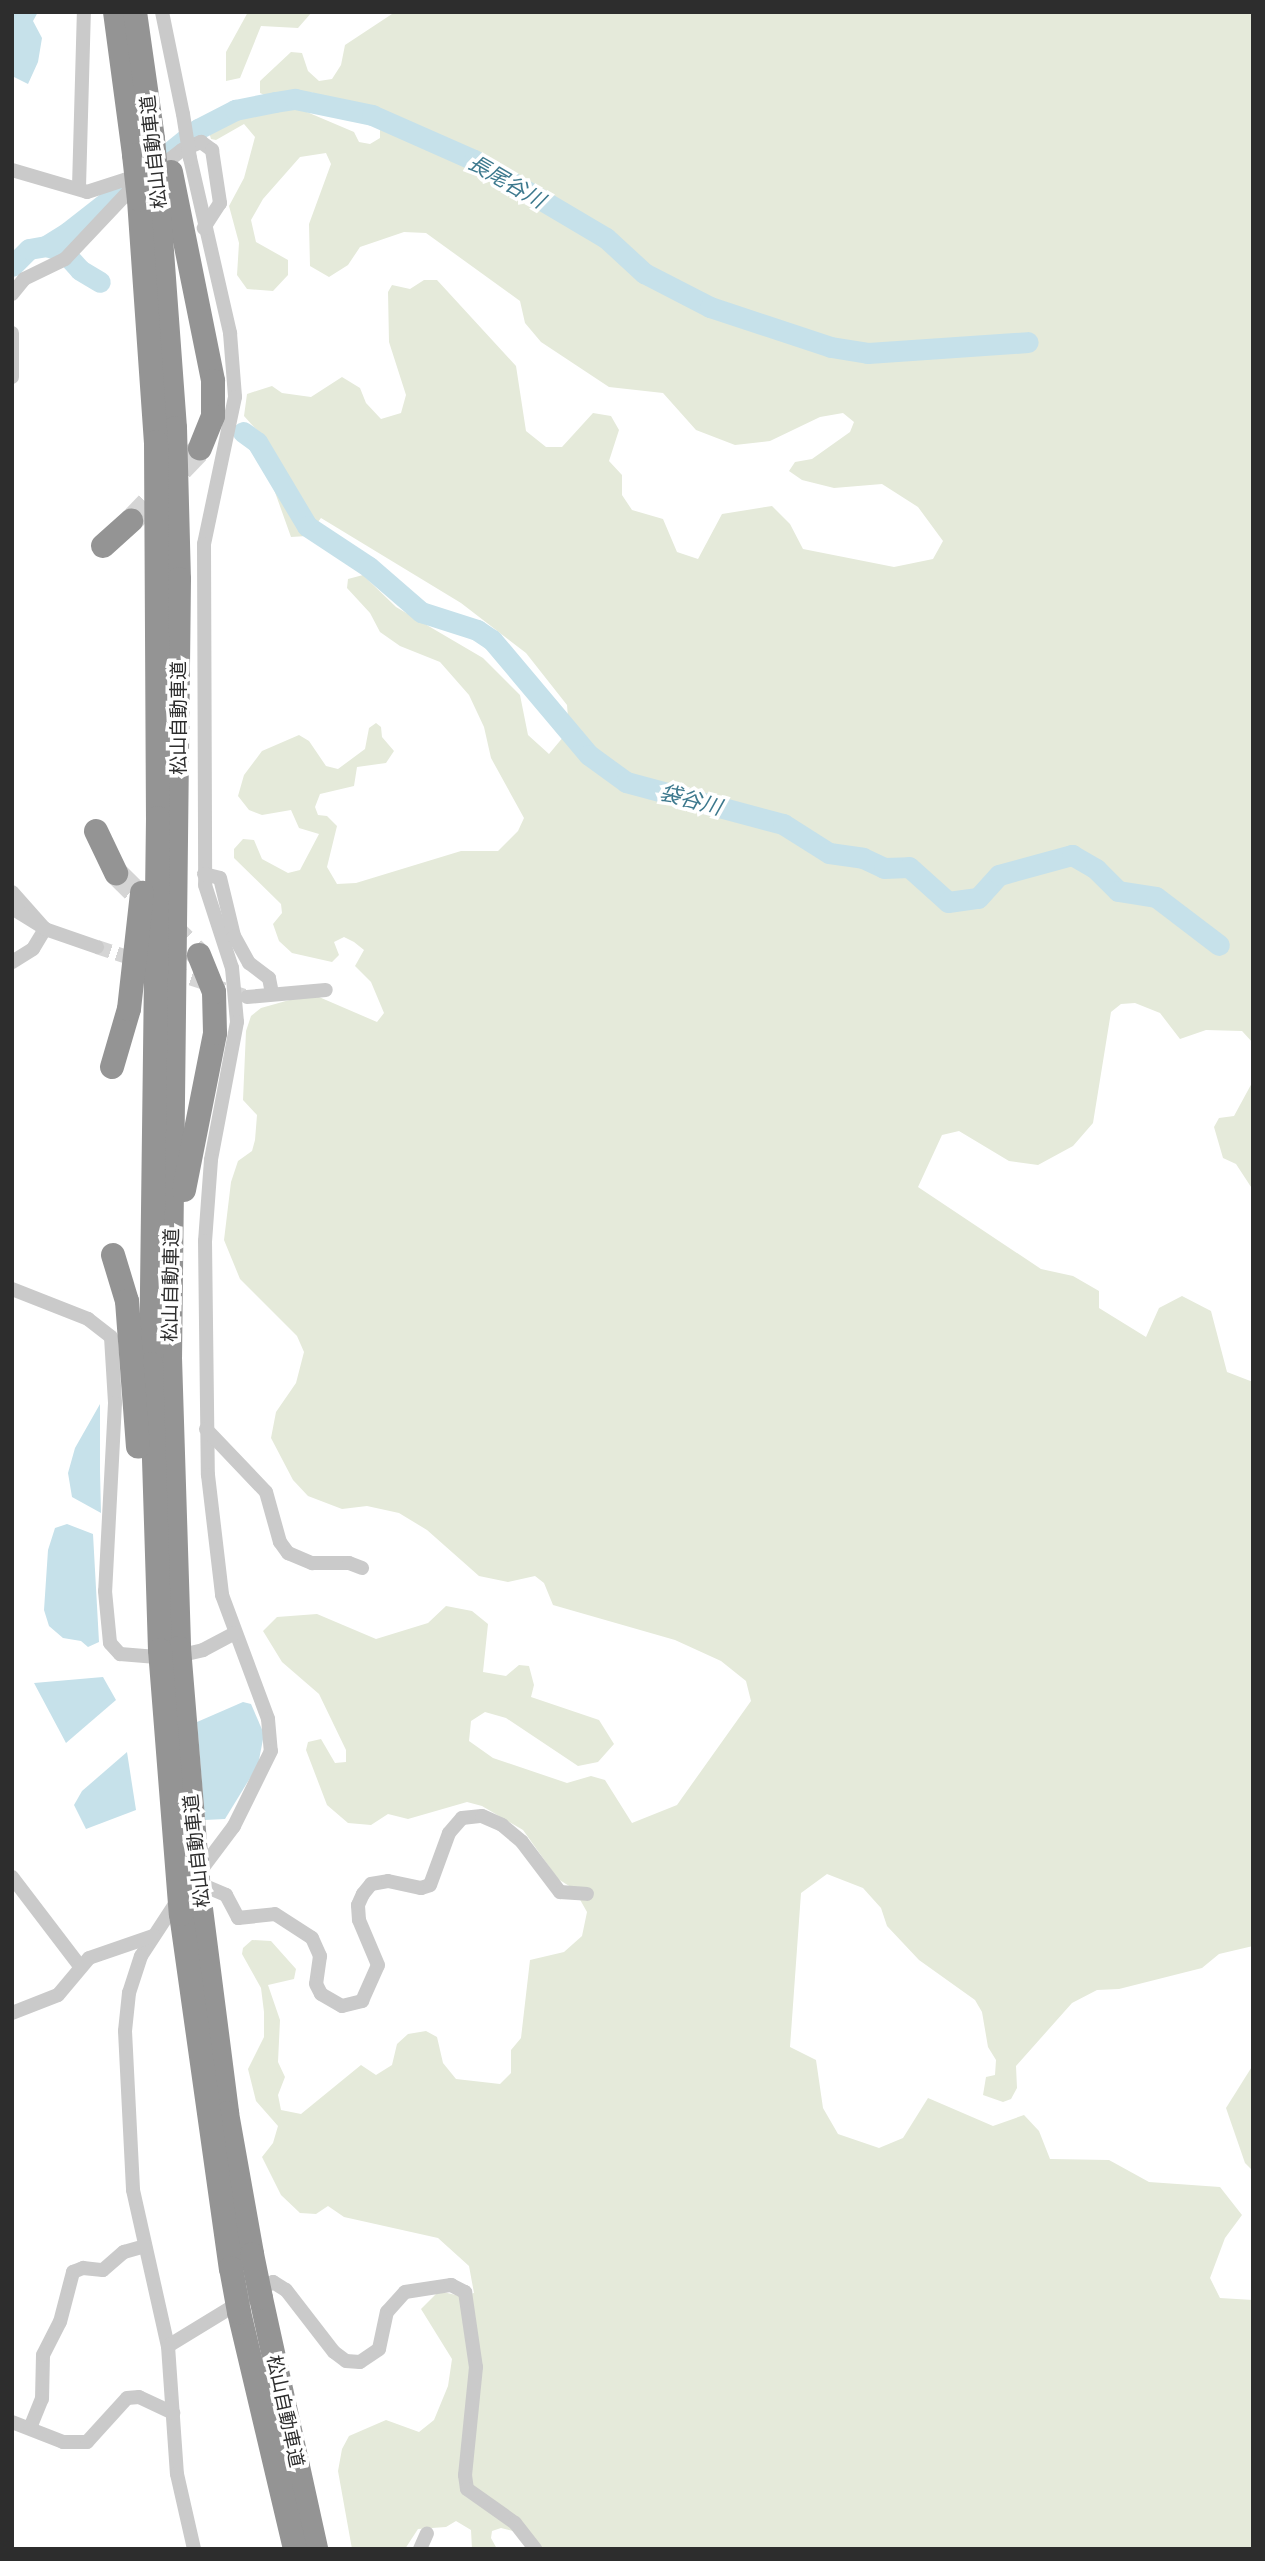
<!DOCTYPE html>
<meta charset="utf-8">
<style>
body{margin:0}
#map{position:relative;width:1265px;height:2561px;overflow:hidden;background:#fff;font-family:"Exo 2","Noto Sans JP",sans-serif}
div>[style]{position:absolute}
.green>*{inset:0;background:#e5eada}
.water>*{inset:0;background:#c6e1ea}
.river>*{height:21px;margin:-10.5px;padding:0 10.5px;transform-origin:10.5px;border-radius:10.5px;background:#c6e1ea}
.street-tunnel>*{height:14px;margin-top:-7px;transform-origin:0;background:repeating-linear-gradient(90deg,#d5d5d5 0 14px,transparent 0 21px)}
.highway-tunnel>*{height:24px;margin-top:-12px;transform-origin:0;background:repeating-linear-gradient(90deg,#d5d5d5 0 24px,transparent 0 36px)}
.street>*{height:14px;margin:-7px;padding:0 7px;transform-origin:7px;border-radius:7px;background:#cacaca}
.highway>*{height:24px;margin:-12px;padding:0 12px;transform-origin:12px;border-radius:12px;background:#949494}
.street-bridge>*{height:14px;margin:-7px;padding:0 7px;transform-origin:7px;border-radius:7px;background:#cacaca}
.highway-bridge>*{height:24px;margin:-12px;padding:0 12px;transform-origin:12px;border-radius:12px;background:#949494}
span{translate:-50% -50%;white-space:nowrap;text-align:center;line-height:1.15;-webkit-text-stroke:7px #fff;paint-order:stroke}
.street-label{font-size:19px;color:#2d2d2d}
.water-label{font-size:21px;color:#3c788d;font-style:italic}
.frame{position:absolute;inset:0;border:14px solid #2d2d2d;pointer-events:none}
</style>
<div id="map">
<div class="green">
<i style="clip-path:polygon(248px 12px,312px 12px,298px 28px,261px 26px,240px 78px,226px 81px,226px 52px)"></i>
<i style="clip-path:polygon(395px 12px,1253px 12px,1253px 1043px,1242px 1031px,1206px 1030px,1180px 1039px,1160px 1013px,1135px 1003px,1121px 1004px,1111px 1012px,1093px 1123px,1073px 1146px,1038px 1165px,1009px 1161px,959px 1131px,942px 1135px,918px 1187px,1041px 1269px,1073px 1276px,1099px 1291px,1099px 1308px,1146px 1337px,1159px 1308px,1182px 1296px,1211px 1311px,1227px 1372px,1253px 1382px,1253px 1946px,1219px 1954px,1202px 1968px,1119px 1989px,1097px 1990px,1072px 2003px,1016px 2066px,1017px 2088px,1011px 2099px,1003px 2102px,983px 2095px,986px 2077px,995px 2075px,996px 2060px,988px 2047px,982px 2012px,975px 2000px,919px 1960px,887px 1926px,881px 1908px,863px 1888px,827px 1874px,801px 1893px,790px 2047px,816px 2060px,823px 2108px,838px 2134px,879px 2148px,903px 2138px,928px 2098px,993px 2126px,1024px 2115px,1039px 2131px,1050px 2159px,1109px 2160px,1149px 2182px,1220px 2187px,1242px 2215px,1225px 2238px,1210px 2278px,1220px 2298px,1253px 2300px,1253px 2549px,538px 2549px,513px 2531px,501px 2528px,492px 2531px,491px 2538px,497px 2549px,472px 2549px,471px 2530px,456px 2521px,446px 2527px,418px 2529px,405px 2549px,352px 2549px,338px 2471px,342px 2449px,349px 2436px,386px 2420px,419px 2432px,434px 2420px,448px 2386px,452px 2359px,421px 2309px,439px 2291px,460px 2296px,474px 2293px,469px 2266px,438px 2238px,344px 2217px,328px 2206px,316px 2214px,300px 2213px,281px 2195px,262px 2157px,273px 2143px,278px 2126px,256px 2101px,248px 2069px,264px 2037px,264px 2012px,261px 1988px,242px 1954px,243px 1948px,252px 1940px,271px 1941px,296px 1969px,294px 1979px,268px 1985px,280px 2020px,278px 2062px,285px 2077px,278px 2095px,281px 2110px,301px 2114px,361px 2065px,376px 2075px,392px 2065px,397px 2044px,408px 2034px,426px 2031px,437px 2037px,443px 2063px,456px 2079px,500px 2084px,511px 2073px,511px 2050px,521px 2038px,530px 1960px,564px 1952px,582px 1936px,587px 1912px,574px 1889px,558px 1879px,523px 1830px,482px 1806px,467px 1802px,408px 1819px,388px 1814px,371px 1825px,348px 1823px,327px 1805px,306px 1750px,308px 1742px,321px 1739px,335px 1763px,346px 1762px,346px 1750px,319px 1694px,282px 1662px,263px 1631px,277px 1617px,317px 1614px,376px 1639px,428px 1623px,446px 1606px,472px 1611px,488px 1624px,483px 1672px,506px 1676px,519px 1665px,529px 1666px,534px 1685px,531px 1697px,599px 1720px,614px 1744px,598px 1762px,578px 1766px,506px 1718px,485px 1712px,471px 1721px,469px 1741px,493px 1758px,567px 1783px,591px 1776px,605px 1780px,632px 1823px,677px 1805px,751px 1701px,746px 1681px,721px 1661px,675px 1640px,553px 1605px,544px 1583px,535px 1576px,508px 1582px,479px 1576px,427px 1530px,399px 1513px,367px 1506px,342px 1509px,308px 1496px,293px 1480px,271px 1438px,276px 1412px,296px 1383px,304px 1352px,297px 1336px,240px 1279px,224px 1240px,231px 1182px,238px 1161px,252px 1151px,255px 1140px,257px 1115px,243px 1100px,246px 1031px,251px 1016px,261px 1008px,293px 999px,319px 997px,377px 1022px,384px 1013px,371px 982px,355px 966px,364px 950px,354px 942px,344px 937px,334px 942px,339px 955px,332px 962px,292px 953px,279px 941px,273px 924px,282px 913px,281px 904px,234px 858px,234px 849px,243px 839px,254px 840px,262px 859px,288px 873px,300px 870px,319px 834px,299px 828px,291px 810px,262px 815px,249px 810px,238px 796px,244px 775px,262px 751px,299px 735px,309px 741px,326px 766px,338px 769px,365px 749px,369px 728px,376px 723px,381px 727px,382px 737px,394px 751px,386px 763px,357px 767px,354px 786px,320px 794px,315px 807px,318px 815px,327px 816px,337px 826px,327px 867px,337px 884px,356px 883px,461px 851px,498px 851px,518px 831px,524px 818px,491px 758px,484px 727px,469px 695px,440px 662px,400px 646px,380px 632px,370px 613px,347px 588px,348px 579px,363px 575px,396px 607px,483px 658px,520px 695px,528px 735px,549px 754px,569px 730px,567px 705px,526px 653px,461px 603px,321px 518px,307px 536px,291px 537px,266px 467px,265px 439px,244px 416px,247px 394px,272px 386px,282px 393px,311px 397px,342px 377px,360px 388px,366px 403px,381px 419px,401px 413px,406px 395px,389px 342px,388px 292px,392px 285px,410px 289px,424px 280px,437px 280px,516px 366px,526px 431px,546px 447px,562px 447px,593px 413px,611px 416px,619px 430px,609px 461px,622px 475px,622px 495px,632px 510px,663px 519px,677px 552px,698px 559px,722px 514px,772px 506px,790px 524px,803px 549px,894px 567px,933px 559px,943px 541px,918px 507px,882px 484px,834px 488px,802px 480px,789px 471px,795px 462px,812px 459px,850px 432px,854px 422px,843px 413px,820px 417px,770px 441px,735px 445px,696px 430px,663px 393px,609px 387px,541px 342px,525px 323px,520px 301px,426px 233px,404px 232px,360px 247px,348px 265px,329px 277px,310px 266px,309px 224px,331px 164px,326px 153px,300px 157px,263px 199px,251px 220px,256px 242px,288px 260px,288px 275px,273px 291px,247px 289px,237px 275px,239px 243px,229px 206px,244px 178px,255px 137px,244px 124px,216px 140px,211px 139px,208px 129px,252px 110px,288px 104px,354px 132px,359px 142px,370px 144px,380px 138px,380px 128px,353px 105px,310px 92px,271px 98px,260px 93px,260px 81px,291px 52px,302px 53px,308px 71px,319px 81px,332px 79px,341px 65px,345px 45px)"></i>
<i style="clip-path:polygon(1253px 1081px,1253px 1190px,1236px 1164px,1223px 1158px,1214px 1127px,1219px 1118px,1234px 1116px)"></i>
<i style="clip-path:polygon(1253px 2065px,1253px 2171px,1245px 2163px,1226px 2108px)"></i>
</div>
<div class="water">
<i style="clip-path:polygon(12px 12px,38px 12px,33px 21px,42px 38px,38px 62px,28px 84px,12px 76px)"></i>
<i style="clip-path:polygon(100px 1404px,100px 1471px,101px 1513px,72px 1497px,68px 1473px,75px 1448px)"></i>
<i style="clip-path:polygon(67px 1524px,93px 1534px,99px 1642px,88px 1647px,81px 1641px,63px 1638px,49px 1626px,44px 1610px,48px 1550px,55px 1528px)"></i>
<i style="clip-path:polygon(103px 1677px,116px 1700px,66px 1743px,34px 1683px)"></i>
<i style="clip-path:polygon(243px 1702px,251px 1704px,264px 1734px,258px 1765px,225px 1819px,205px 1820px,197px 1722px)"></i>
<i style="clip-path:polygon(127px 1752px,136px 1810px,86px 1829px,74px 1805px,82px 1791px)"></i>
</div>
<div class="river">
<i style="left:171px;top:151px;width:35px;rotate:-39deg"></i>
<i style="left:198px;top:129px;width:42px;rotate:-27.2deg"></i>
<i style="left:235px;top:110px;width:41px;rotate:-11.3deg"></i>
<i style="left:275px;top:102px;width:20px;rotate:-9deg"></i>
<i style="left:295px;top:99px;width:79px;rotate:11.7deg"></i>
<i style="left:372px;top:115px;width:111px;rotate:23.8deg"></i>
<i style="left:474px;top:160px;width:153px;rotate:30.6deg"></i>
<i style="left:606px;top:238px;width:52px;rotate:42.6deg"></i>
<i style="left:644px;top:273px;width:74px;rotate:27.3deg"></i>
<i style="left:710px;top:307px;width:127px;rotate:18.3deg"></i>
<i style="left:831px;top:347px;width:37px;rotate:9deg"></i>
<i style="left:868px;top:353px;width:160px;rotate:-3.9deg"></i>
<i style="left:49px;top:247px;width:15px;rotate:16deg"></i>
<i style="left:63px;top:251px;width:25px;rotate:48deg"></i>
<i style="left:80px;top:270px;width:23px;rotate:31deg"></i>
<i style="left:12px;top:266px;width:24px;rotate:-45deg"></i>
<i style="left:29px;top:249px;width:17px;rotate:-10deg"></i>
<i style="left:46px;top:246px;width:26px;rotate:-32deg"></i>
<i style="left:68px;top:232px;width:88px;rotate:-38deg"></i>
<i style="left:243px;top:432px;width:17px;rotate:36deg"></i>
<i style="left:257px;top:442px;width:98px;rotate:59.2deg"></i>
<i style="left:307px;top:526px;width:74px;rotate:33.5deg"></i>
<i style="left:369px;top:567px;width:69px;rotate:40.9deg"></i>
<i style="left:421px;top:612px;width:59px;rotate:17.8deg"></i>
<i style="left:477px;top:630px;width:18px;rotate:34deg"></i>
<i style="left:492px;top:640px;width:150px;rotate:49.9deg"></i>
<i style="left:589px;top:755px;width:46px;rotate:36.1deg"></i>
<i style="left:626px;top:782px;width:163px;rotate:15deg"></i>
<i style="left:783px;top:824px;width:54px;rotate:32.2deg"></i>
<i style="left:829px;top:853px;width:34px;rotate:8deg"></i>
<i style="left:863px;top:858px;width:23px;rotate:25deg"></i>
<i style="left:884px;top:868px;width:25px;rotate:-2deg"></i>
<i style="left:909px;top:867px;width:52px;rotate:41.9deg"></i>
<i style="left:948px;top:902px;width:30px;rotate:-8deg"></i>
<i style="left:978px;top:898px;width:31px;rotate:-48deg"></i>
<i style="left:999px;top:875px;width:76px;rotate:-15.3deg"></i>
<i style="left:1072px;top:855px;width:28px;rotate:30deg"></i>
<i style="left:1096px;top:869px;width:31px;rotate:45deg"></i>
<i style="left:1118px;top:891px;width:38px;rotate:9deg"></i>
<i style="left:1156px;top:897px;width:79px;rotate:37.3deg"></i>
</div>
<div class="street-tunnel">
<i style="left:97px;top:947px;width:44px;rotate:18.4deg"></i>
<i style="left:171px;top:972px;width:78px;rotate:18deg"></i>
</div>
<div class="highway-tunnel">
<i style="left:131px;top:521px;width:100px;rotate:-46.2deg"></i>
<i style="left:116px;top:873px;width:117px;rotate:44.7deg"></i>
</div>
<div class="street">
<i style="left:162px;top:12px;width:104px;rotate:78.4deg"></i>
<i style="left:190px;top:158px;width:180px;rotate:77.1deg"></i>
<i style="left:230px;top:333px;width:64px;rotate:85.5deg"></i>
<i style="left:235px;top:397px;width:150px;rotate:101.9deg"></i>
<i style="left:204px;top:544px;width:341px;rotate:89.8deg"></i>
<i style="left:205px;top:885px;width:87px;rotate:72deg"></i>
<i style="left:232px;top:968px;width:54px;rotate:84.7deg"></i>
<i style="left:237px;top:1022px;width:140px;rotate:100.7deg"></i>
<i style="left:211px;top:1160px;width:81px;rotate:94.2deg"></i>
<i style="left:205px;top:1241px;width:234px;rotate:89.3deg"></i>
<i style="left:208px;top:1475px;width:121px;rotate:83.3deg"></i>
<i style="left:222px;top:1595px;width:132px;rotate:69.6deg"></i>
<i style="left:268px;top:1719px;width:32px;rotate:85deg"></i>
<i style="left:271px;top:1751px;width:84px;rotate:116.3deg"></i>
<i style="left:234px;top:1826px;width:60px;rotate:126.9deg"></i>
<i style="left:12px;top:170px;width:78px;rotate:16.3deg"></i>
<i style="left:87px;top:192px;width:40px;rotate:-18deg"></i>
<i style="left:125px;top:180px;width:11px;rotate:56deg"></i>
<i style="left:79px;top:187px;width:175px;rotate:-88.4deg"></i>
<i style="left:12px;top:294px;width:19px;rotate:-51deg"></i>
<i style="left:24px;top:279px;width:46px;rotate:-26deg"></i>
<i style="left:65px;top:259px;width:96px;rotate:-46.7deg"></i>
<i style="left:131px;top:189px;width:64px;rotate:-37.4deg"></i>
<i style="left:182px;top:150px;width:21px;rotate:-23deg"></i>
<i style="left:201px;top:142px;width:14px;rotate:36deg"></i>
<i style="left:212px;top:150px;width:54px;rotate:81.4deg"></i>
<i style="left:220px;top:203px;width:30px;rotate:123deg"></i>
<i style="left:12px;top:333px;width:44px;rotate:90deg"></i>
<i style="left:204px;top:874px;width:16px;rotate:14deg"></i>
<i style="left:220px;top:878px;width:60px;rotate:76.4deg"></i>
<i style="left:234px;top:936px;width:31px;rotate:61deg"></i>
<i style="left:249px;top:963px;width:25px;rotate:37deg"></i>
<i style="left:269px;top:978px;width:16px;rotate:79deg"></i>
<i style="left:12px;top:892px;width:50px;rotate:48.3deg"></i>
<i style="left:45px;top:929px;width:23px;rotate:121deg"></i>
<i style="left:33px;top:949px;width:25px;rotate:148deg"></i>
<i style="left:12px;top:908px;width:39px;rotate:32deg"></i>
<i style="left:45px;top:929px;width:55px;rotate:19.1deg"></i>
<i style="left:247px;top:997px;width:79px;rotate:-5.1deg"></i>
<i style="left:12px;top:1289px;width:82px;rotate:21.5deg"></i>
<i style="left:88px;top:1319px;width:29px;rotate:38deg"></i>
<i style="left:111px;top:1337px;width:66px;rotate:86.5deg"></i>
<i style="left:115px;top:1403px;width:188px;rotate:93deg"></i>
<i style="left:105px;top:1591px;width:52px;rotate:84.5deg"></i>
<i style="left:110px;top:1643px;width:15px;rotate:48deg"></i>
<i style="left:120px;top:1654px;width:49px;rotate:4.7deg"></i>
<i style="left:169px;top:1658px;width:35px;rotate:-13deg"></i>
<i style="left:203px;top:1650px;width:36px;rotate:-28deg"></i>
<i style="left:206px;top:1429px;width:87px;rotate:46.4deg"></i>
<i style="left:266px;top:1492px;width:52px;rotate:74.4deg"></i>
<i style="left:280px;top:1542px;width:14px;rotate:54deg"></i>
<i style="left:288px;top:1553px;width:26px;rotate:23deg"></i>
<i style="left:312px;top:1563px;width:37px"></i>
<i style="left:349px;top:1563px;width:14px;rotate:21deg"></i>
<i style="left:12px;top:1877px;width:111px;rotate:52.7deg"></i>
<i style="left:193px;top:1881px;width:36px;rotate:23deg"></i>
<i style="left:226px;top:1895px;width:26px;rotate:62deg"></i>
<i style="left:238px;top:1918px;width:37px;rotate:-6deg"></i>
<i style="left:275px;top:1914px;width:44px;rotate:33deg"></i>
<i style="left:312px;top:1938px;width:20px;rotate:66deg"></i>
<i style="left:320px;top:1956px;width:28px;rotate:98deg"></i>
<i style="left:316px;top:1984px;width:11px;rotate:63deg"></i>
<i style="left:321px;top:1994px;width:24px;rotate:30deg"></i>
<i style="left:342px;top:2006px;width:21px;rotate:-14deg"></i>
<i style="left:362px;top:2001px;width:39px;rotate:-66deg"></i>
<i style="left:378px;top:1965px;width:49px;rotate:-112.9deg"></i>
<i style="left:359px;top:1920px;width:15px;rotate:-94deg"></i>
<i style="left:358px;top:1905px;width:12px;rotate:-66deg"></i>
<i style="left:363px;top:1894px;width:13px;rotate:-51deg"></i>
<i style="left:371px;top:1884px;width:17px;rotate:-10deg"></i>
<i style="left:388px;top:1881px;width:34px;rotate:12deg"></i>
<i style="left:421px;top:1888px;width:9px;rotate:-18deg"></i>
<i style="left:430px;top:1885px;width:55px;rotate:-69.9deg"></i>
<i style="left:449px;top:1833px;width:20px;rotate:-49deg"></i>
<i style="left:462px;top:1818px;width:20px;rotate:-6deg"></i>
<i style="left:482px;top:1816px;width:22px;rotate:24deg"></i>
<i style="left:502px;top:1825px;width:26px;rotate:40deg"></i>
<i style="left:522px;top:1842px;width:63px;rotate:52.8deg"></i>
<i style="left:560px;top:1892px;width:27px;rotate:4deg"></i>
<i style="left:179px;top:1898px;width:69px;rotate:123.2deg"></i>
<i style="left:141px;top:1956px;width:39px;rotate:108deg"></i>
<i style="left:129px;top:1993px;width:38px;rotate:96deg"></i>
<i style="left:125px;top:2031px;width:159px;rotate:87.1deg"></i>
<i style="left:133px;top:2190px;width:160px;rotate:77.4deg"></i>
<i style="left:168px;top:2346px;width:128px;rotate:86deg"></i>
<i style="left:177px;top:2474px;width:77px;rotate:77.2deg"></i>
<i style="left:12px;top:2013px;width:49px;rotate:-21.4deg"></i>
<i style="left:58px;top:1995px;width:48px;rotate:-50deg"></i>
<i style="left:89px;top:1958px;width:68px;rotate:-19deg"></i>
<i style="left:168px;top:2346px;width:123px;rotate:-31.4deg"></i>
<i style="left:273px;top:2282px;width:15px;rotate:32deg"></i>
<i style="left:286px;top:2290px;width:78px;rotate:52.3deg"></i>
<i style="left:334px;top:2352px;width:15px;rotate:37deg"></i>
<i style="left:346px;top:2361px;width:14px;rotate:4deg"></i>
<i style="left:360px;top:2362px;width:23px;rotate:-34deg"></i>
<i style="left:379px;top:2349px;width:38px;rotate:-78deg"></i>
<i style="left:387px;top:2312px;width:27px;rotate:-48deg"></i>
<i style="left:405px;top:2292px;width:47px;rotate:-8.7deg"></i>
<i style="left:451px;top:2285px;width:16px;rotate:27deg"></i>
<i style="left:465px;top:2292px;width:76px;rotate:81.7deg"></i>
<i style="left:476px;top:2367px;width:109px;rotate:95.8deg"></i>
<i style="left:465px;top:2475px;width:14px;rotate:82deg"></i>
<i style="left:467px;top:2489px;width:59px;rotate:35.3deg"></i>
<i style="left:515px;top:2523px;width:33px;rotate:52deg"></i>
<i style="left:12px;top:2422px;width:55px;rotate:21.4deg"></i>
<i style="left:63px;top:2442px;width:24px"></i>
<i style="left:87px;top:2442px;width:59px;rotate:-47.7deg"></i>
<i style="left:127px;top:2398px;width:12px;rotate:-5deg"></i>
<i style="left:139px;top:2397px;width:38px;rotate:25deg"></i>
<i style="left:30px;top:2428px;width:31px;rotate:-68deg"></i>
<i style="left:42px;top:2399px;width:44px;rotate:-88.7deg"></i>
<i style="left:43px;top:2355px;width:37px;rotate:-63deg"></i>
<i style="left:60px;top:2322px;width:52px;rotate:-75.4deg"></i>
<i style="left:73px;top:2272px;width:11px;rotate:-22deg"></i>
<i style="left:83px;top:2268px;width:20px;rotate:6deg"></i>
<i style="left:103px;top:2270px;width:28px;rotate:-41deg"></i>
<i style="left:124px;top:2252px;width:22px;rotate:-16deg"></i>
<i style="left:420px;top:2549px;width:17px;rotate:-66deg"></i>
</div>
<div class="highway">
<i style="left:115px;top:12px;width:144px;rotate:82.4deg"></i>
<i style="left:135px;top:12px;width:128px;rotate:81.9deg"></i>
<i style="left:171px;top:172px;width:213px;rotate:78.6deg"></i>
<i style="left:213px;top:381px;width:35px;rotate:90deg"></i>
<i style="left:213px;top:416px;width:35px;rotate:112deg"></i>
<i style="left:157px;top:183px;width:246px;rotate:85.8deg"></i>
<i style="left:175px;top:428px;width:151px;rotate:88.5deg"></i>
<i style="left:179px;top:579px;width:779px;rotate:90.66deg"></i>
<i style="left:170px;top:1358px;width:290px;rotate:88.2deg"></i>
<i style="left:139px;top:200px;width:243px;rotate:86deg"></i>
<i style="left:156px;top:442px;width:376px;rotate:89.7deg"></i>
<i style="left:158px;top:818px;width:546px;rotate:90.73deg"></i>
<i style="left:151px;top:1364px;width:286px;rotate:88.2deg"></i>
<i style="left:103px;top:546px;width:38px;rotate:-42deg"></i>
<i style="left:96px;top:831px;width:47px;rotate:64.5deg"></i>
<i style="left:112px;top:1067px;width:60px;rotate:-73.7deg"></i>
<i style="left:129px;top:1009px;width:117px;rotate:-83.6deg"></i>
<i style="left:184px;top:1190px;width:160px;rotate:-78.8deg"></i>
<i style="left:215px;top:1033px;width:41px;rotate:-91.4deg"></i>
<i style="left:214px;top:992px;width:40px;rotate:-112deg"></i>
<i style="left:113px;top:1255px;width:48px;rotate:73.1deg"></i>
<i style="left:127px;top:1301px;width:146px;rotate:85.7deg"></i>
<i style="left:199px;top:1893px;width:222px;rotate:82.7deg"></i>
<i style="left:227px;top:2113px;width:143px;rotate:79.9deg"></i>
<i style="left:181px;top:1914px;width:358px;rotate:82deg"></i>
<i style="left:261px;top:2298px;width:257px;rotate:77.6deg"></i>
<i style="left:239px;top:2312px;width:244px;rotate:76.7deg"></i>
</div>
<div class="street-bridge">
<i style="left:183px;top:114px;width:45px;rotate:81deg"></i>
</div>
<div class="highway-bridge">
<i style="left:153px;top:139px;width:44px;rotate:84.8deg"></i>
<i style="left:134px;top:155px;width:45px;rotate:83.7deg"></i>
<i style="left:179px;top:1648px;width:246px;rotate:85.3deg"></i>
<i style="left:160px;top:1650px;width:265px;rotate:85.5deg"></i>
<i style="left:252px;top:2254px;width:45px;rotate:78.4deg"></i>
<i style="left:231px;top:2268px;width:45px;rotate:79.7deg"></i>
</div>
<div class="street-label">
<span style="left:153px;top:152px;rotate:-96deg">松山自動車道</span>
<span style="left:178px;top:718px;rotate:-90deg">松山自動車道</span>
<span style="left:170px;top:1285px;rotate:-89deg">松山自動車道</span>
<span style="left:196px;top:1851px;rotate:-96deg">松山自動車道</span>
<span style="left:286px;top:2411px;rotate:78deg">松山自動車道</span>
</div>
<div class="water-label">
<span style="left:507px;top:181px;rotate:30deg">長尾谷川</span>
<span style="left:691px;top:799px;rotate:15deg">袋谷川</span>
</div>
<div class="frame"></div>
</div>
